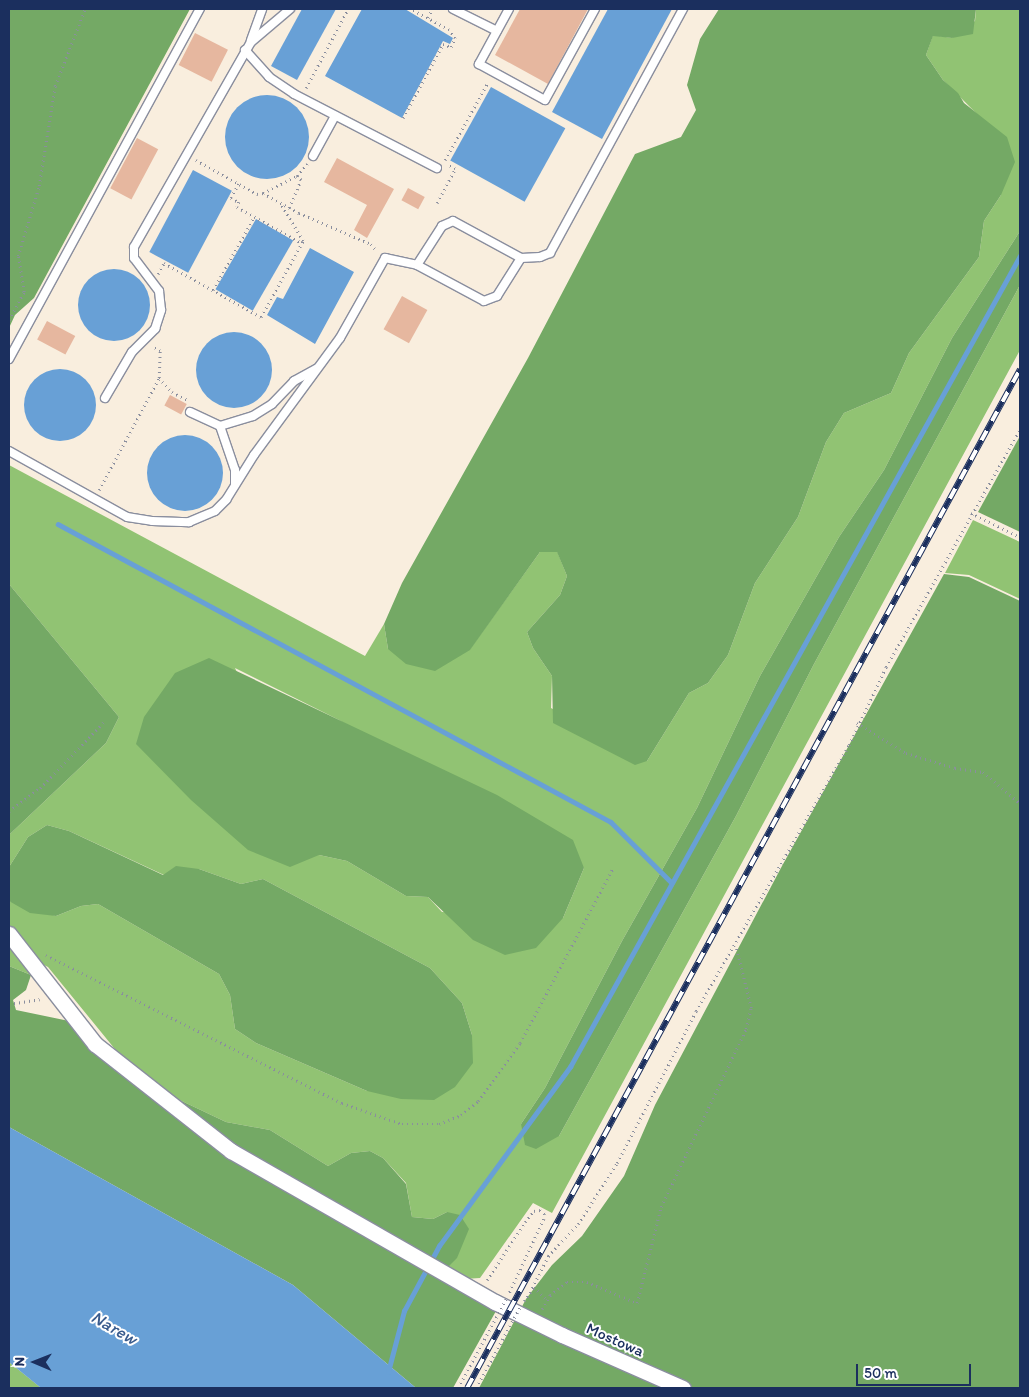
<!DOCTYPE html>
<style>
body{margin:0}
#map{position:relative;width:1029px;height:1397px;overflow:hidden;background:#f9eede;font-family:Itim,sans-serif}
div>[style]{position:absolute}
.green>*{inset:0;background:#91c373}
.forest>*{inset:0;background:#74a965}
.water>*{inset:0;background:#68a0d6;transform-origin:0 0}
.round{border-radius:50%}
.stream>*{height:4.5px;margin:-2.25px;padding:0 2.25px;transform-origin:2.25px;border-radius:2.25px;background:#68a0d6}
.building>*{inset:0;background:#e6b79f;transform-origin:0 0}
.path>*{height:2.5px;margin-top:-1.25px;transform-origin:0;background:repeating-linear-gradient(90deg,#8a8e9e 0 1px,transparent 0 5px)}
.roads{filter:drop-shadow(1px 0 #8a8e9e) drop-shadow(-1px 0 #8a8e9e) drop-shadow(0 1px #8a8e9e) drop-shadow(0 -1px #8a8e9e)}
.lane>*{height:8px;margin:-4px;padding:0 4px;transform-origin:4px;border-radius:4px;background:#fff}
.street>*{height:15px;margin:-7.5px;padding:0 7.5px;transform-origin:7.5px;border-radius:7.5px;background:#fff}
.rail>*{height:5.5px;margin-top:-2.75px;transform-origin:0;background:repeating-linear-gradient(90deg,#fff 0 11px,#1b2f5e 0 22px);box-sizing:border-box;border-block:1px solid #1b2f5e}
.path-bridge>*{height:2.5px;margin-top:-1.25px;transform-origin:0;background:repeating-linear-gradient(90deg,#8a8e9e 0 1px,transparent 0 5px)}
span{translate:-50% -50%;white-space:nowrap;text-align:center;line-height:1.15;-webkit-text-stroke:4px #fff;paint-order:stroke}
.street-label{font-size:16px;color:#1b2f5e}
.water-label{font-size:18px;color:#3a5c8e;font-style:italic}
.frame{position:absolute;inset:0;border:10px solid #1b2f5e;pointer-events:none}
.north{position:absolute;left:10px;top:1337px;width:50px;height:50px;-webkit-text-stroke:4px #fff;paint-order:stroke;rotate:271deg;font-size:14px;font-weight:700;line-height:20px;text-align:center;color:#1b2f5e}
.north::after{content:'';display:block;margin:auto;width:18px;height:22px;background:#1b2f5e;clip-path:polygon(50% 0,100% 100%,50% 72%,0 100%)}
.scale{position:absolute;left:856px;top:1364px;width:115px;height:22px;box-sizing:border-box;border:2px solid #1b2f5e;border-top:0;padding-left:6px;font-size:15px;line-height:18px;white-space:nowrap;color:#1b2f5e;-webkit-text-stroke:4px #fff;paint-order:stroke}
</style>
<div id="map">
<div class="green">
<i style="clip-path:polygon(evenodd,976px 9px,1020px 9px,1020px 231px,952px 338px,884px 470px,839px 537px,760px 676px,697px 808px,622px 941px,545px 1088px,521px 1124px,559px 1136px,736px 816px,814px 664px,1020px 285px,1020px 350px,552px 1213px,533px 1203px,480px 1278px,464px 1279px,446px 1269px,447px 1212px,433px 1219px,412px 1217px,406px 1183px,383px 1158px,370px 1151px,351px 1153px,328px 1166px,270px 1130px,226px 1122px,167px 1094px,132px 1070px,48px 967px,28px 957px,31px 975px,9px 966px,9px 896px,9px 901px,56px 916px,81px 906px,98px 904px,219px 974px,230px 995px,235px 1029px,256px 1043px,367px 1091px,472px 1035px,462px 1003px,430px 968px,263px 879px,241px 884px,199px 869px,164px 875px,69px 831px,47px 825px,28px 837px,9px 867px,9px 835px,106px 743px,119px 717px,9px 584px,9px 465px,365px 656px,384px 624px,388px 649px,470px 649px,540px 552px,557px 551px,567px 576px,560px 595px,527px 632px,533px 648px,552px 676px,551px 708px,647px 761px,689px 693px,708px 683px,728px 655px,755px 583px,798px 517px,826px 442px,844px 413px,891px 393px,909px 353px,979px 257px,984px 221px,1001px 195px,982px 119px,943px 80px,926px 55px,933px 35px,952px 38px,975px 21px,976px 9px,235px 668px,339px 720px,584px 868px,563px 918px,442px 912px,428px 897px,406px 896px,347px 861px,319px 855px,235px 668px)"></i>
<i style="clip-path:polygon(973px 520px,1020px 542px,1020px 599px,969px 575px,945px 573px)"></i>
<i style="clip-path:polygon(9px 1362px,35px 1383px,41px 1388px,9px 1388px)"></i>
</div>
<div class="forest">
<i style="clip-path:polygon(9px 9px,190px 9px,34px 298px,15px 315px,9px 328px)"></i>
<i style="clip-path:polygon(719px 9px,976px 9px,973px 34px,952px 38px,933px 36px,926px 55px,943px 80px,958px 93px,964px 103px,1007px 137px,1015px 162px,1001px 195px,984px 221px,979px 257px,909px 353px,891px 393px,844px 413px,826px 442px,798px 517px,755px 583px,728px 655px,708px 683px,689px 693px,647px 761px,635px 765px,553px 723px,552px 676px,533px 648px,527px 632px,560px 595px,567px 576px,557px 552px,540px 552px,470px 650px,435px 671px,406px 664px,388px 649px,384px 624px,402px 583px,528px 358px,635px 154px,681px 137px,696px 110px,687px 85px,700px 39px)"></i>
<i style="clip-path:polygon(1020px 231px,1020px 285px,814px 664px,736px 816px,559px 1136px,536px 1149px,525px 1145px,521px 1124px,545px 1088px,622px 941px,697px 808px,760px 676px,839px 537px,884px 470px,952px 338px)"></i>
<i style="clip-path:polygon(1020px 436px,1020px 532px,978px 512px)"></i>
<i style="clip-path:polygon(944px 574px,969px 577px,1020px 601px,1020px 1388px,479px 1388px,526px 1299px,552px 1265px,582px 1236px,624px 1176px,655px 1105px,782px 866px)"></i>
<i style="clip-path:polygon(9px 584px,119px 717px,106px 743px,9px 835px)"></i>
<i style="clip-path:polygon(209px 658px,497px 795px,573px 840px,584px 868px,563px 918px,536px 948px,505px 955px,473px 940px,428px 897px,406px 896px,347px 861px,319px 855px,290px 867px,248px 850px,191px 800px,136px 744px,144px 717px,175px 673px)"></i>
<i style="clip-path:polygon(47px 825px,69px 831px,163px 875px,176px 866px,199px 869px,241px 884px,263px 879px,430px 968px,462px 1003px,472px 1035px,473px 1063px,455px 1087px,434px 1100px,401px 1099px,367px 1091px,256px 1043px,235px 1029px,230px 995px,219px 974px,98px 904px,81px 906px,56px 916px,30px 913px,9px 901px,9px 867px,28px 837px)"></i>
<i style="clip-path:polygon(9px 966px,31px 975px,26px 990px,13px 1000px,16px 1010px,69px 1021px,106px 1042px,132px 1070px,167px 1094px,226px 1122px,270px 1130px,328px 1166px,351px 1153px,370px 1151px,383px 1158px,406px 1184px,412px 1217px,433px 1219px,447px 1212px,460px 1215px,469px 1229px,457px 1258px,445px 1270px,496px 1311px,453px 1388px,416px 1388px,293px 1285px,9px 1127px)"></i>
</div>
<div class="water">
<i style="clip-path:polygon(302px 9px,336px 9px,297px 80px,271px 66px)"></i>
<i style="clip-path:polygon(362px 9px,405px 9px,453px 38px,450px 44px,443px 41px,402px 118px,325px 76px)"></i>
<i style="clip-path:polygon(608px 9px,672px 9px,602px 139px,552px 112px)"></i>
<i style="left:491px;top:87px;width:85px;height:84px;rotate:29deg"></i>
<i class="round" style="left:225px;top:95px;width:84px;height:84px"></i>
<i style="left:193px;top:170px;width:44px;height:93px;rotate:28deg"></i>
<i style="left:256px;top:219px;width:43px;height:81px;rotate:30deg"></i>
<i style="clip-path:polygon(310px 248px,354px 272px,315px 344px,267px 315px,277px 297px,283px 299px)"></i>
<i class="round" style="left:78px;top:269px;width:72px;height:72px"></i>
<i class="round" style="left:196px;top:332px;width:76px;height:76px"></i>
<i class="round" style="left:24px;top:369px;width:72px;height:72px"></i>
<i class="round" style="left:147px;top:435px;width:76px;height:76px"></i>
<i style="clip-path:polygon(9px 1127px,293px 1285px,416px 1388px,41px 1388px,9px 1362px)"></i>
</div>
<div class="stream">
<i style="left:58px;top:524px;width:628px;rotate:28.32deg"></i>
<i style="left:611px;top:822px;width:86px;rotate:45deg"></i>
<i style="left:388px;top:1372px;width:63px;rotate:-75.3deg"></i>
<i style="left:404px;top:1311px;width:74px;rotate:-61.7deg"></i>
<i style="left:439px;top:1246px;width:222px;rotate:-53.8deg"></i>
<i style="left:570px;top:1067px;width:927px;rotate:-60.98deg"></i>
</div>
<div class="building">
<i style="clip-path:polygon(520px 9px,588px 9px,548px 84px,495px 55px)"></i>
<i style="left:195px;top:33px;width:37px;height:36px;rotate:27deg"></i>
<i style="left:137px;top:138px;width:24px;height:57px;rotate:28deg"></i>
<i style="clip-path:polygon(337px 158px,394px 189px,367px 238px,354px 230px,367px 205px,324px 182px)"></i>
<i style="left:408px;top:188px;width:19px;height:14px;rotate:28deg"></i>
<i style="left:402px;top:296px;width:29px;height:38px;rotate:29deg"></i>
<i style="left:47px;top:321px;width:32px;height:21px;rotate:28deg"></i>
<i style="left:170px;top:395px;width:19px;height:12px;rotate:28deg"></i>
</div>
<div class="path">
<i style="left:428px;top:18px;width:10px;rotate:-66deg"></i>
<i style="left:306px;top:88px;width:89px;rotate:-62deg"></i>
<i style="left:403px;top:118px;width:84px;rotate:-61.6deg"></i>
<i style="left:443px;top:44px;width:9px;rotate:21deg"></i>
<i style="left:451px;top:47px;width:10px;rotate:-66deg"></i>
<i style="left:455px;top:38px;width:10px;rotate:-127deg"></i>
<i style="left:449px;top:30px;width:44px;rotate:-151.7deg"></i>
<i style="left:196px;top:160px;width:70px;rotate:29.1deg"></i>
<i style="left:257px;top:194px;width:6px;rotate:-9deg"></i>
<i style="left:263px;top:193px;width:41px;rotate:29.1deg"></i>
<i style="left:299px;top:213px;width:78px;rotate:23.3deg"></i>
<i style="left:371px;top:244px;width:9px;rotate:49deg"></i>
<i style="left:445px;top:160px;width:89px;rotate:-61.1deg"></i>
<i style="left:239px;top:184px;width:16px;rotate:120deg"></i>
<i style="left:231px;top:198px;width:9px;rotate:27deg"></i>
<i style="left:239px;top:202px;width:5px;rotate:112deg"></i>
<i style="left:237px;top:207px;width:74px;rotate:29deg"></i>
<i style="left:263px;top:193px;width:38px;rotate:-27deg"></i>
<i style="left:297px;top:176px;width:16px;rotate:-50deg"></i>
<i style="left:437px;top:203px;width:38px;rotate:-62deg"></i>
<i style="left:455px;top:169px;width:8px;rotate:-150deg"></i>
<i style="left:289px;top:208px;width:30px;rotate:-67deg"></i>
<i style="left:301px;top:180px;width:6px;rotate:-135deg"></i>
<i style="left:158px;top:274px;width:13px;rotate:-61deg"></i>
<i style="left:164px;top:263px;width:111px;rotate:29.1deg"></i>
<i style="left:261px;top:317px;width:87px;rotate:-61.1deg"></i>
<i style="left:303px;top:241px;width:44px;rotate:-121.2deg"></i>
<i style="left:213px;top:290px;width:84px;rotate:-60.7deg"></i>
<i style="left:9px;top:320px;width:32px;rotate:-62deg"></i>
<i style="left:24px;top:292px;width:36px;rotate:-99deg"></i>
<i style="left:18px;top:256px;width:73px;rotate:-73.3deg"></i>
<i style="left:39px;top:186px;width:101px;rotate:-80.9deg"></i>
<i style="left:55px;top:86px;width:83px;rotate:-68.7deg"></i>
<i style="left:159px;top:378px;width:19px;rotate:47deg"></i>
<i style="left:172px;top:392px;width:18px;rotate:27deg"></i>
<i style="left:99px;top:490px;width:127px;rotate:-61.8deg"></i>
<i style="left:159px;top:378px;width:27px;rotate:-88deg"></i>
<i style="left:160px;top:351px;width:8px;rotate:-150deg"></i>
<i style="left:971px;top:513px;width:55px;rotate:26.1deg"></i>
<i style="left:857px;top:723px;width:57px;rotate:31.5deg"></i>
<i style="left:906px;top:753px;width:51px;rotate:17deg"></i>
<i style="left:955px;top:768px;width:28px;rotate:8deg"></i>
<i style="left:983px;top:772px;width:48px;rotate:40deg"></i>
<i style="left:9px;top:811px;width:39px;rotate:-37deg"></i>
<i style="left:40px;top:788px;width:91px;rotate:-45.9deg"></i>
<i style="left:46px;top:955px;width:331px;rotate:26.6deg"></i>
<i style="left:342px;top:1103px;width:64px;rotate:19.3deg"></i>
<i style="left:402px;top:1124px;width:37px"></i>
<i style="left:439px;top:1124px;width:24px;rotate:-22deg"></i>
<i style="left:461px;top:1115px;width:22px;rotate:-39deg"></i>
<i style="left:478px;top:1101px;width:72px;rotate:-54.1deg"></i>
<i style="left:520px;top:1043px;width:198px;rotate:-62deg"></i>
<i style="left:9px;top:1004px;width:31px;rotate:-9deg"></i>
<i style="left:487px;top:1280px;width:69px;rotate:-56.8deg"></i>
<i style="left:525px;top:1222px;width:14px;rotate:-51deg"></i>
<i style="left:534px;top:1211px;width:6px;rotate:-9deg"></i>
<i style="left:540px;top:1210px;width:6px;rotate:39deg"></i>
<i style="left:545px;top:1214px;width:5px;rotate:101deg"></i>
<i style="left:544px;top:1219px;width:83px;rotate:115deg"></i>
<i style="left:532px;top:1288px;width:36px;rotate:-63deg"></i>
<i style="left:548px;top:1256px;width:44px;rotate:-46.8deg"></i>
<i style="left:578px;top:1224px;width:72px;rotate:-57.4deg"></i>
<i style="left:617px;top:1163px;width:171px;rotate:-62.5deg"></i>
<i style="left:696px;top:1011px;width:307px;rotate:-60.1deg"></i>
<i style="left:849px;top:745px;width:86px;rotate:-64.6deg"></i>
<i style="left:886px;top:667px;width:273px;rotate:-60.6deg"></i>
<i style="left:524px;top:1301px;width:17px;rotate:-54deg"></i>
<i style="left:534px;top:1287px;width:18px;rotate:45deg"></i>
<i style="left:542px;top:1309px;width:16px;rotate:-60deg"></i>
<i style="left:550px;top:1295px;width:21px;rotate:-37deg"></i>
<i style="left:567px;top:1282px;width:20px"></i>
<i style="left:587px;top:1282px;width:54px;rotate:22.8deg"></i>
<i style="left:637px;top:1303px;width:99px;rotate:-76deg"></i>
<i style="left:661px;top:1207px;width:197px;rotate:-64.5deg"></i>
<i style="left:746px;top:1029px;width:22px;rotate:-77deg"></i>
<i style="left:751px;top:1008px;width:63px;rotate:-103.8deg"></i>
</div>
<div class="roads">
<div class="lane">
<i style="left:453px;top:9px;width:49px;rotate:26.6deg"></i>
<i style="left:509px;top:9px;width:63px;rotate:118.6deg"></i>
<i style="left:479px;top:64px;width:75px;rotate:28.6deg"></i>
<i style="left:545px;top:100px;width:104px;rotate:-61.2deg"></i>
<i style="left:251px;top:40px;width:33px;rotate:-70deg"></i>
<i style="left:245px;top:50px;width:36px;rotate:48deg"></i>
<i style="left:269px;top:77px;width:30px;rotate:34deg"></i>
<i style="left:294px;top:94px;width:161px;rotate:27.4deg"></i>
<i style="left:313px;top:156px;width:46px;rotate:-61.2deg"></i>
<i style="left:417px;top:265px;width:76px;rotate:28.2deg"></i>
<i style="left:484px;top:301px;width:14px;rotate:-21deg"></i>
<i style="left:497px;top:296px;width:45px;rotate:-57.7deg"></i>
<i style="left:9px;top:359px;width:399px;rotate:-61.4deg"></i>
<i style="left:105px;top:398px;width:53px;rotate:-59.6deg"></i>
<i style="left:132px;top:352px;width:33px;rotate:-45deg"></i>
<i style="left:155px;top:329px;width:20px;rotate:-72deg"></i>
<i style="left:161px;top:310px;width:19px;rotate:-96deg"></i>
<i style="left:159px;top:291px;width:41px;rotate:-127.1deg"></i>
<i style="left:134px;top:258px;width:11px;rotate:-90deg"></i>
<i style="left:134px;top:247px;width:236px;rotate:-60.3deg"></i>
<i style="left:251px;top:42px;width:51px;rotate:-40.2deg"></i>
<i style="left:190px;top:412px;width:33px;rotate:25deg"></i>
<i style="left:220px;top:426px;width:46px;rotate:71.2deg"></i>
<i style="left:235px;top:470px;width:14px;rotate:90deg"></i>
<i style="left:220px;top:426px;width:34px;rotate:-17deg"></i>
<i style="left:253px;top:416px;width:22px;rotate:-32deg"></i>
<i style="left:272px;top:404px;width:32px;rotate:-46deg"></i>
<i style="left:294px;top:381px;width:26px;rotate:-29deg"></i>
<i style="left:9px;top:451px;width:135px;rotate:29.2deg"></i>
<i style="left:127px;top:517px;width:25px;rotate:9deg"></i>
<i style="left:152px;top:521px;width:37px;rotate:2deg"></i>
<i style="left:189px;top:522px;width:28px;rotate:-23deg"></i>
<i style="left:215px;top:511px;width:16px;rotate:-45deg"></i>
<i style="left:226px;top:500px;width:53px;rotate:-58.1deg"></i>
<i style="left:254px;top:455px;width:145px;rotate:-53.7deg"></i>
<i style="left:340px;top:338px;width:92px;rotate:-60.6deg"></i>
<i style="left:385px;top:258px;width:33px;rotate:12deg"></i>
<i style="left:417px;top:265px;width:46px;rotate:-57.3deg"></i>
<i style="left:442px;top:226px;width:12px;rotate:-24deg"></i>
<i style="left:453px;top:221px;width:77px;rotate:28.6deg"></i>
<i style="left:521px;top:258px;width:19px;rotate:-3deg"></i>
<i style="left:540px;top:257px;width:11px;rotate:-22deg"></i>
<i style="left:550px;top:253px;width:278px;rotate:-61.4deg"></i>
</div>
<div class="street">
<i style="left:9px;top:934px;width:140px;rotate:52deg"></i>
<i style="left:95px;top:1044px;width:173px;rotate:38.2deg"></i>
<i style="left:231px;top:1151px;width:304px;rotate:29.8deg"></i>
<i style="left:495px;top:1302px;width:75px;rotate:26.2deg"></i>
<i style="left:562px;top:1335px;width:132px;rotate:23.7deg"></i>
</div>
</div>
<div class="rail">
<i style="left:467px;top:1388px;width:1159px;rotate:-61.51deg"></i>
</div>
<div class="path-bridge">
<i style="left:458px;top:1388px;width:103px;rotate:-61.7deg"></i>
<i style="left:476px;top:1388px;width:94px;rotate:-61.5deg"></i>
</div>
<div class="street-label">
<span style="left:615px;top:1340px;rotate:24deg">Mostowa</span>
</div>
<div class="water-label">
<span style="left:114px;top:1328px;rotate:30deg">Narew</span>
</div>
<div class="frame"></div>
<div class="north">N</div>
<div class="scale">50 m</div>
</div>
